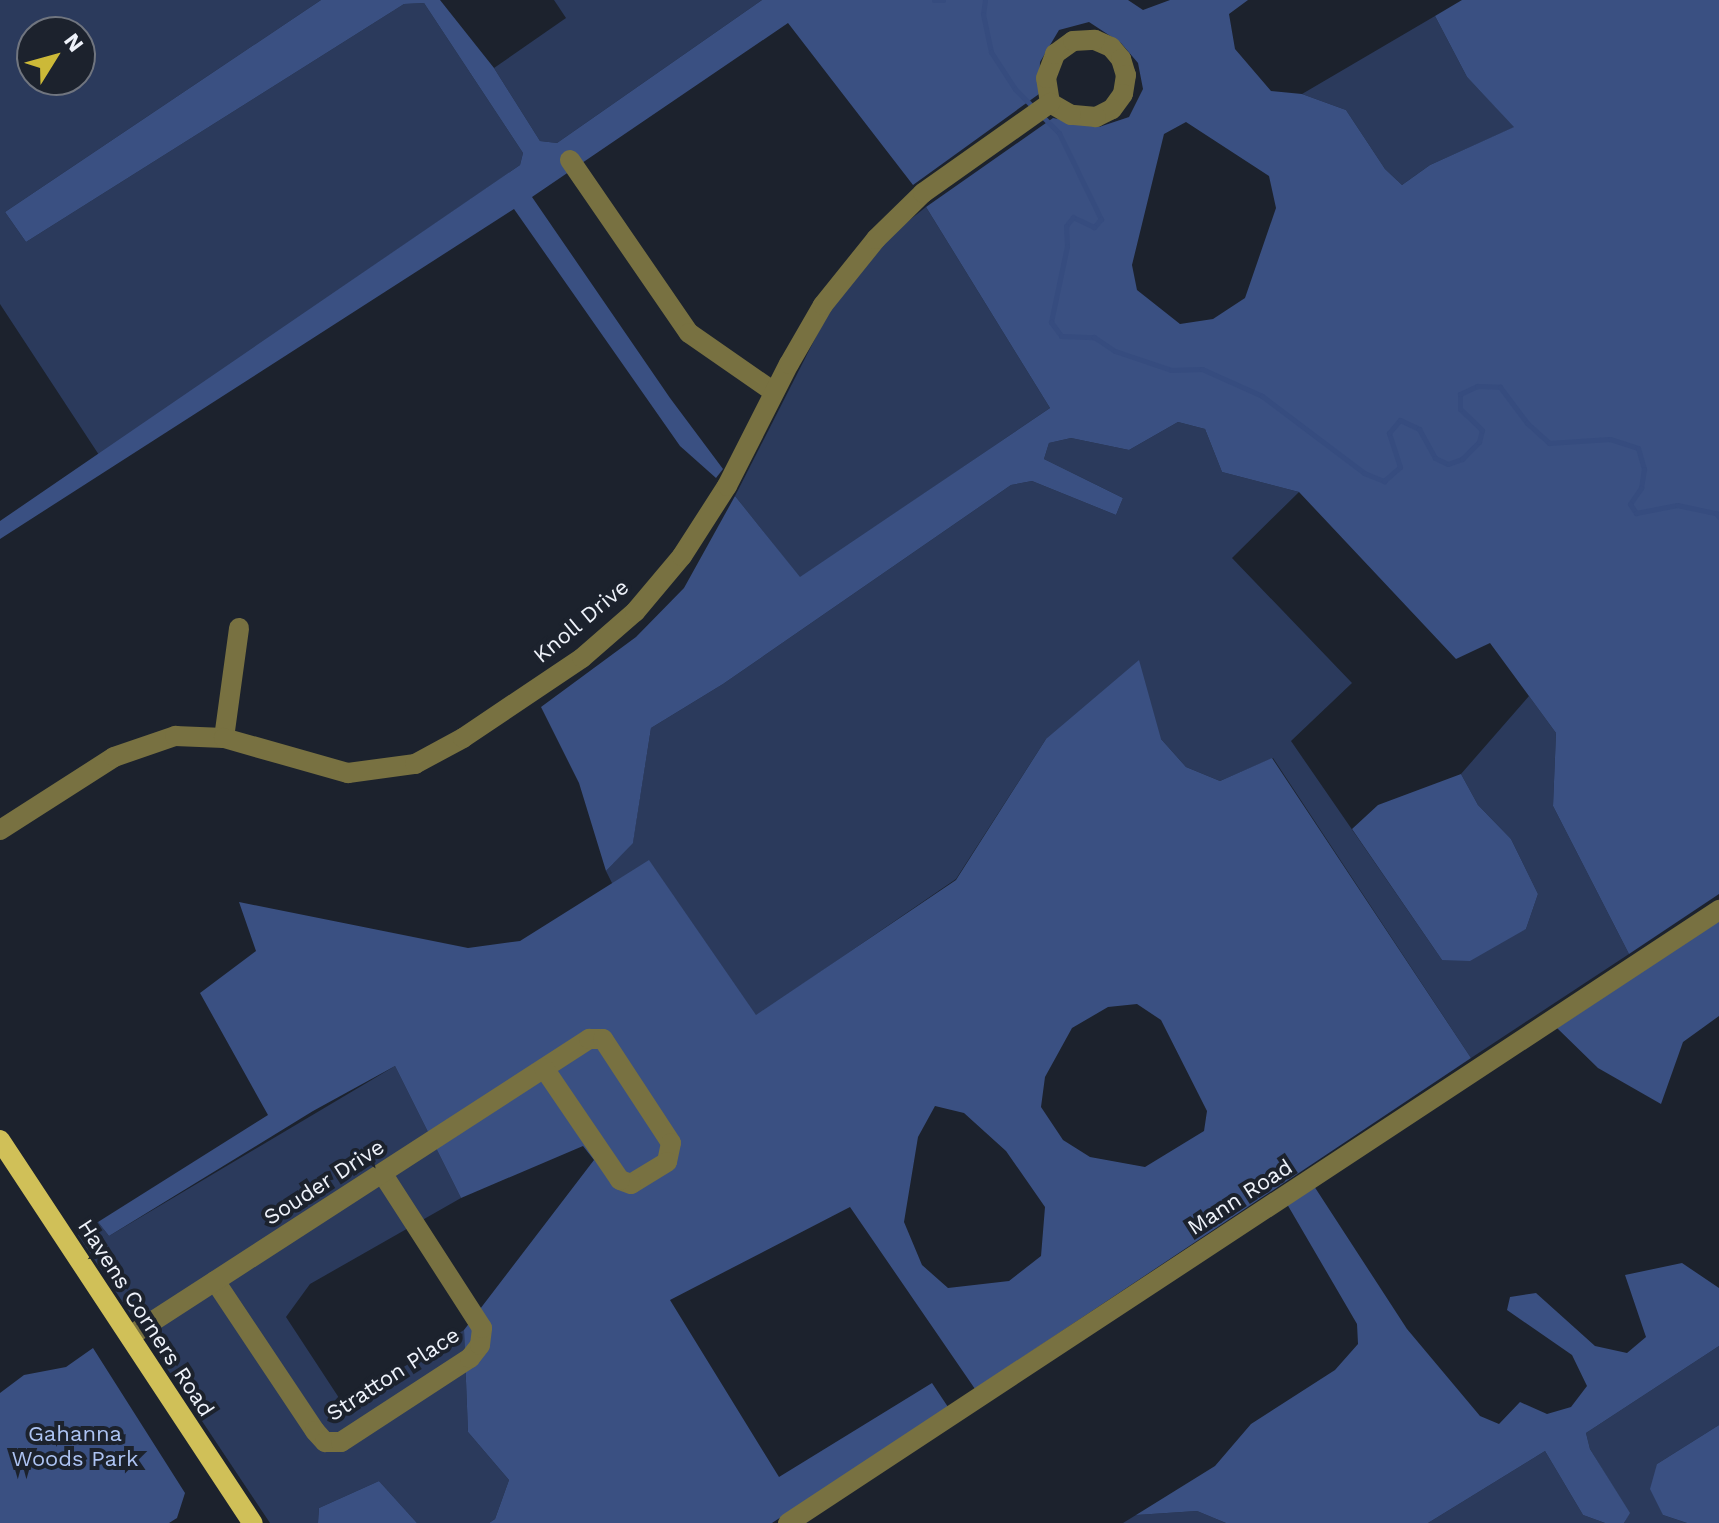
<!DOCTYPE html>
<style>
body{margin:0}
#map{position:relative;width:1719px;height:1523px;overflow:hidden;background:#1c222d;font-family:"Work Sans",sans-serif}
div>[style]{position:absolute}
.green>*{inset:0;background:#2b3a5c}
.forest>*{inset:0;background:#3a5082}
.stream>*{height:5px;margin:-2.5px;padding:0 2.5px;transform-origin:2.5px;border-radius:2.5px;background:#364c7f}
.minor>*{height:20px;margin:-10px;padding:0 10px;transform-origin:10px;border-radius:10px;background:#787141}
.major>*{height:20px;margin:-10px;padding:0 10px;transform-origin:10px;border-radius:10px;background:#d0c058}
span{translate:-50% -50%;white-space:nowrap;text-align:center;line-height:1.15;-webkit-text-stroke:8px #1c222d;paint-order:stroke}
.street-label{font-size:22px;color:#eef2fa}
.park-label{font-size:22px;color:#adc3f2}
.north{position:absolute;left:16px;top:16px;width:80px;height:80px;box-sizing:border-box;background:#1c222d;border:2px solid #70757f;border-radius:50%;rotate:53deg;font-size:22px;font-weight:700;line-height:32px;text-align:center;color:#eef2fa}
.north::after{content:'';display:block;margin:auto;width:28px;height:36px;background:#ccb938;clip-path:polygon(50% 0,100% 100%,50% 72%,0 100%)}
</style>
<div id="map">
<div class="green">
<i style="clip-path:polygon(evenodd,0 0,321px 0,5px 212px,26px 242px,404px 4px,424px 3px,523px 153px,520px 165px,99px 455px,0 304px,0 0,32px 32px,80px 32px,80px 80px,32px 80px,32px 32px)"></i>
<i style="clip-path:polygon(554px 0,762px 0,557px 143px,540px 141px,494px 68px,566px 18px)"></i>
<i style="clip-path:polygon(1435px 16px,1467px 77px,1515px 127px,1430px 165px,1402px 185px,1385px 169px,1346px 110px,1302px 94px)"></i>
<i style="clip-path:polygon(926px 207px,1050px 408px,800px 578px,735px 496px,825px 319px,853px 278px,893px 233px)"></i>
<i style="clip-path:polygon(1178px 422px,1205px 429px,1222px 472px,1299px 492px,1232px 558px,1352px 683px,1291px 741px,1442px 960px,1526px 929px,1538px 894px,1511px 839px,1478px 805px,1461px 774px,1529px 696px,1556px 733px,1553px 806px,1629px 954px,1471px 1058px,1273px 758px,1220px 781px,1186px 767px,1161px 739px,1046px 739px,956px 879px,756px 1016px,649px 861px,613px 885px,606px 871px,633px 842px,651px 728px,723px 684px,1011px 485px,1032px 481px,1116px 515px,1123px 498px,1044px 459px,1049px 443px,1071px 438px,1129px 450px)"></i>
<i style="clip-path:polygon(395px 1066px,461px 1198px,310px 1284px,286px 1317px,343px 1404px,464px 1330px,468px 1432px,509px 1480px,495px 1519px,489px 1523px,417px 1523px,379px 1481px,319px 1508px,318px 1523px,270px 1523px,78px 1235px,98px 1222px,109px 1236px)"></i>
<i style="clip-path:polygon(1719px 1346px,1719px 1425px,1657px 1464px,1663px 1515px,1687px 1523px,1624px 1523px,1629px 1513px,1590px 1449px,1586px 1433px)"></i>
<i style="clip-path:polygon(1545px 1451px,1583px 1515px,1605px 1523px,1428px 1523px)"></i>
<i style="clip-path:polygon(1197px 1511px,1226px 1523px,1123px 1523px,1136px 1515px)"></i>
</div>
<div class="forest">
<i style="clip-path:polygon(evenodd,321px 0,440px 0,494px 68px,540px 141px,557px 143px,762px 0,1128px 0,1143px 10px,1170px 0,1248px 0,1229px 14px,1235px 49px,1271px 91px,1302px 94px,1346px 110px,1385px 169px,1402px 185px,1430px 165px,1514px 127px,1467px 77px,1435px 16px,1462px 0,1719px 0,1719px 894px,1629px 954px,1553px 806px,1556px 733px,1490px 643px,1456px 659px,1299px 492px,1222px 472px,1205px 429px,1178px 422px,1129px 450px,1071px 438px,1049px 443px,1044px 459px,1123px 498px,1116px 515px,1032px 481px,1011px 485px,723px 684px,651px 728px,633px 843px,606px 871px,579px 783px,541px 707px,636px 637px,684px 588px,735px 496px,800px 577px,1050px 408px,926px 207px,1053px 118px,1099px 127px,1129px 117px,1143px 89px,1138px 63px,1121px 43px,1089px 22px,1059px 30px,1040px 62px,1039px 94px,913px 185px,788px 23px,532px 197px,670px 398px,723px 469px,716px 478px,680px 446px,514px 209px,0 539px,0 521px,520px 165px,523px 153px,424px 3px,404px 4px,26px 242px,5px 212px,321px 0,1186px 122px,1269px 176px,1276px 208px,1245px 298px,1213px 319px,1180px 324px,1137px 290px,1132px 265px,1164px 134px,1186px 122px)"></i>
<i style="clip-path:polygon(evenodd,1139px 660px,1161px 739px,1186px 767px,1220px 781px,1272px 758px,1471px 1058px,975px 1389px,850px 1207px,670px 1300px,779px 1477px,932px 1383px,948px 1407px,772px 1523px,489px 1523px,495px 1519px,509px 1480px,468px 1432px,464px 1330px,594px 1160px,583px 1146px,461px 1198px,395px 1066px,313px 1111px,109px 1236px,98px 1222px,268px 1115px,200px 993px,256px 951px,239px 902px,468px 948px,520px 941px,649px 860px,756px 1015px,956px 880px,1046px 739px,1139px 660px,1137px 1004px,1161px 1020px,1207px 1111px,1204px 1131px,1145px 1167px,1090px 1157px,1063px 1140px,1041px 1107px,1045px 1077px,1072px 1028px,1108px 1007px,1137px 1004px,1139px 660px,935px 1106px,964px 1113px,1006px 1151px,1045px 1207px,1041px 1256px,1009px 1281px,948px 1288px,922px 1265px,904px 1222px,918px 1137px,935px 1106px)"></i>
<i style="clip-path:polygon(1461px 774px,1478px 805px,1511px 839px,1538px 894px,1526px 929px,1470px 961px,1442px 960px,1352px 829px,1378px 805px)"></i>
<i style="clip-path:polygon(1719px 920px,1719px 1016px,1683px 1042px,1661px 1104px,1598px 1068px,1557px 1028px)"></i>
<i style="clip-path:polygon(1314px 1186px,1407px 1329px,1480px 1416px,1499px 1424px,1520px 1402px,1547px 1414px,1571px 1407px,1587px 1386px,1572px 1355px,1507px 1310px,1510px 1297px,1536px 1293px,1595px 1346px,1627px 1353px,1646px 1337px,1625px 1275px,1682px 1263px,1719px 1288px,1719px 1346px,1586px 1433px,1590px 1449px,1630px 1513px,1624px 1523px,1605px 1523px,1583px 1515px,1545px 1451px,1428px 1523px,1226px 1523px,1197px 1511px,1136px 1515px,1215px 1466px,1251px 1424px,1335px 1370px,1358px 1344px,1357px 1324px,1287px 1204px)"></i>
<i style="clip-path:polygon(93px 1348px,185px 1493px,177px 1518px,169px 1523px,0 1523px,0 1393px,24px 1375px,66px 1367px)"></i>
<i style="clip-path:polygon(1719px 1425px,1719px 1523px,1687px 1523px,1663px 1515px,1650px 1489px,1657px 1464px)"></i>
<i style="clip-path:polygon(379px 1481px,417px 1523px,318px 1523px,319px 1508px)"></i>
</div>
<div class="stream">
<i style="left:934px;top:0;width:9px"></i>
<i style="left:985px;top:0;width:14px;rotate:98deg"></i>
<i style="left:983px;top:14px;width:39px;rotate:78deg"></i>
<i style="left:991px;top:52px;width:44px;rotate:57deg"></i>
<i style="left:1015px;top:89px;width:25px;rotate:45deg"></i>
<i style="left:1040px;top:114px;width:27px;rotate:45deg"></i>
<i style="left:1059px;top:133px;width:96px;rotate:64deg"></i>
<i style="left:1101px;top:219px;width:11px;rotate:131deg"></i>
<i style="left:1094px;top:227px;width:23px;rotate:-155deg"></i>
<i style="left:1073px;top:217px;width:11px;rotate:128deg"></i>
<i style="left:1066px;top:226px;width:20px;rotate:87deg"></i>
<i style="left:1067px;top:246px;width:78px;rotate:101.9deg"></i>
<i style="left:1051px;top:322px;width:17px;rotate:54deg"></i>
<i style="left:1061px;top:336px;width:33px;rotate:2deg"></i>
<i style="left:1094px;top:337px;width:25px;rotate:34deg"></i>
<i style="left:1115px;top:351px;width:59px;rotate:18.7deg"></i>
<i style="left:1171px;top:370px;width:31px;rotate:-2deg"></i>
<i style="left:1202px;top:369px;width:66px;rotate:24.2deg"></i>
<i style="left:1262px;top:396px;width:128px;rotate:37deg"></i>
<i style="left:1364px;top:473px;width:22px;rotate:22deg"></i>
<i style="left:1384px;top:481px;width:21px;rotate:-41deg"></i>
<i style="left:1400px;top:467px;width:36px;rotate:-108deg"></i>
<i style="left:1389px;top:433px;width:17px;rotate:-50deg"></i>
<i style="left:1400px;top:420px;width:21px;rotate:25deg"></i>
<i style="left:1419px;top:429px;width:33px;rotate:61deg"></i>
<i style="left:1435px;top:458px;width:14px;rotate:25deg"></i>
<i style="left:1448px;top:464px;width:15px;rotate:-20deg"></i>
<i style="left:1462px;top:459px;width:24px;rotate:-45deg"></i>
<i style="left:1479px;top:442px;width:12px;rotate:-76deg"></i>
<i style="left:1482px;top:430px;width:30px;rotate:-136deg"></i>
<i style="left:1460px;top:409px;width:15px;rotate:-90deg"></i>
<i style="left:1460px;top:394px;width:19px;rotate:-25deg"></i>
<i style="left:1477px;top:386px;width:23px;rotate:2deg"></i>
<i style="left:1500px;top:387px;width:45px;rotate:53.1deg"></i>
<i style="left:1527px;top:423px;width:30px;rotate:42deg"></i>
<i style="left:1549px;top:443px;width:61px;rotate:-3.8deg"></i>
<i style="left:1610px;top:439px;width:29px;rotate:18deg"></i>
<i style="left:1638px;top:448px;width:22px;rotate:74deg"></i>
<i style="left:1644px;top:469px;width:19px;rotate:99deg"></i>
<i style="left:1641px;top:488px;width:19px;rotate:125deg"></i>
<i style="left:1630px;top:504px;width:11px;rotate:56deg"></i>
<i style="left:1636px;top:513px;width:42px;rotate:-11deg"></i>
<i style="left:1677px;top:505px;width:40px;rotate:12deg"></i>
<i style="left:1716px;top:513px;width:5px;rotate:53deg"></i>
</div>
<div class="minor">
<i style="left:1095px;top:40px;width:17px;rotate:24deg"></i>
<i style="left:1111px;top:47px;width:16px;rotate:50deg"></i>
<i style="left:1121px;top:59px;width:17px;rotate:73deg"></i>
<i style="left:1126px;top:75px;width:19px;rotate:99deg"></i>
<i style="left:1123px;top:94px;width:19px;rotate:126deg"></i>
<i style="left:1112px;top:109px;width:18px;rotate:153deg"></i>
<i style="left:1096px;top:117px;width:25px;rotate:-175deg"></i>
<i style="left:1071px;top:115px;width:24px;rotate:-150deg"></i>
<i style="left:1050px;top:103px;width:25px;rotate:-99deg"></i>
<i style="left:1046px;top:78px;width:26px;rotate:-69deg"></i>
<i style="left:1055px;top:54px;width:22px;rotate:-36deg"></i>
<i style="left:1073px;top:41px;width:22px;rotate:-3deg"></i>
<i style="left:570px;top:160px;width:210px;rotate:55.5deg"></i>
<i style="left:689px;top:333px;width:103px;rotate:34.8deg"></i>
<i style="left:224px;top:738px;width:111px;rotate:-82.2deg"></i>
<i style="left:0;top:830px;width:135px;rotate:-32.6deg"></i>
<i style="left:114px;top:757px;width:65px;rotate:-19deg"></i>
<i style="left:175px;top:736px;width:49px;rotate:2.3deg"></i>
<i style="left:224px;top:738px;width:129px;rotate:15.8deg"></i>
<i style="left:348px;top:773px;width:68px;rotate:-7.7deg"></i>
<i style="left:415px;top:764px;width:55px;rotate:-28.4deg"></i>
<i style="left:463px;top:738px;width:143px;rotate:-33.9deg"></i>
<i style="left:582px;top:658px;width:70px;rotate:-41deg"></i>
<i style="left:635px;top:612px;width:73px;rotate:-50deg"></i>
<i style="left:682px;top:556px;width:83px;rotate:-57.3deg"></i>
<i style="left:727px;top:486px;width:137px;rotate:-63.1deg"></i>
<i style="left:789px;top:364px;width:68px;rotate:-60deg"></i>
<i style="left:823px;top:305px;width:85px;rotate:-51.2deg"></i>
<i style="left:876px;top:239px;width:66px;rotate:-44.4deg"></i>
<i style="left:923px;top:193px;width:156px;rotate:-35.3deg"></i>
<i style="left:215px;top:1281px;width:180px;rotate:56.3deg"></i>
<i style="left:315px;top:1431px;width:15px;rotate:48deg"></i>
<i style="left:325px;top:1442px;width:16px"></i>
<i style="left:341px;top:1442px;width:154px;rotate:-33.1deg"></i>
<i style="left:470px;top:1358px;width:16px;rotate:-52deg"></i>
<i style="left:480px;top:1345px;width:17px;rotate:-83deg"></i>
<i style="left:482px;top:1328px;width:184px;rotate:-122.8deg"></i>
<i style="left:130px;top:1336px;width:547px;rotate:-32.91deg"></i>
<i style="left:589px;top:1039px;width:14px"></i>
<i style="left:603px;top:1039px;width:124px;rotate:56.8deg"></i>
<i style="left:671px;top:1143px;width:19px;rotate:102deg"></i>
<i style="left:667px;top:1162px;width:42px;rotate:148.6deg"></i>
<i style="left:631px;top:1184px;width:12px;rotate:-160deg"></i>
<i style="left:620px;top:1180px;width:135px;rotate:-124.2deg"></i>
<i style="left:788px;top:1523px;width:1115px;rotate:-33.36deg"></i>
</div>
<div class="major">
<i style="left:0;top:1140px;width:459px;rotate:56.6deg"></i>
</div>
<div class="street-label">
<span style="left:581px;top:621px;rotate:-40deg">Knoll Drive</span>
<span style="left:324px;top:1182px;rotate:-33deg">Souder Drive</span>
<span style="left:1240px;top:1197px;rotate:-33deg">Mann Road</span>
<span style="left:146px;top:1318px;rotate:57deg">Havens Corners Road</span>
<span style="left:393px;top:1374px;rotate:-33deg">Stratton Place</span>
</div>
<div class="park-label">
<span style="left:75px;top:1446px">Gahanna<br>Woods Park</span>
</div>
<div class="north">N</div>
</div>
